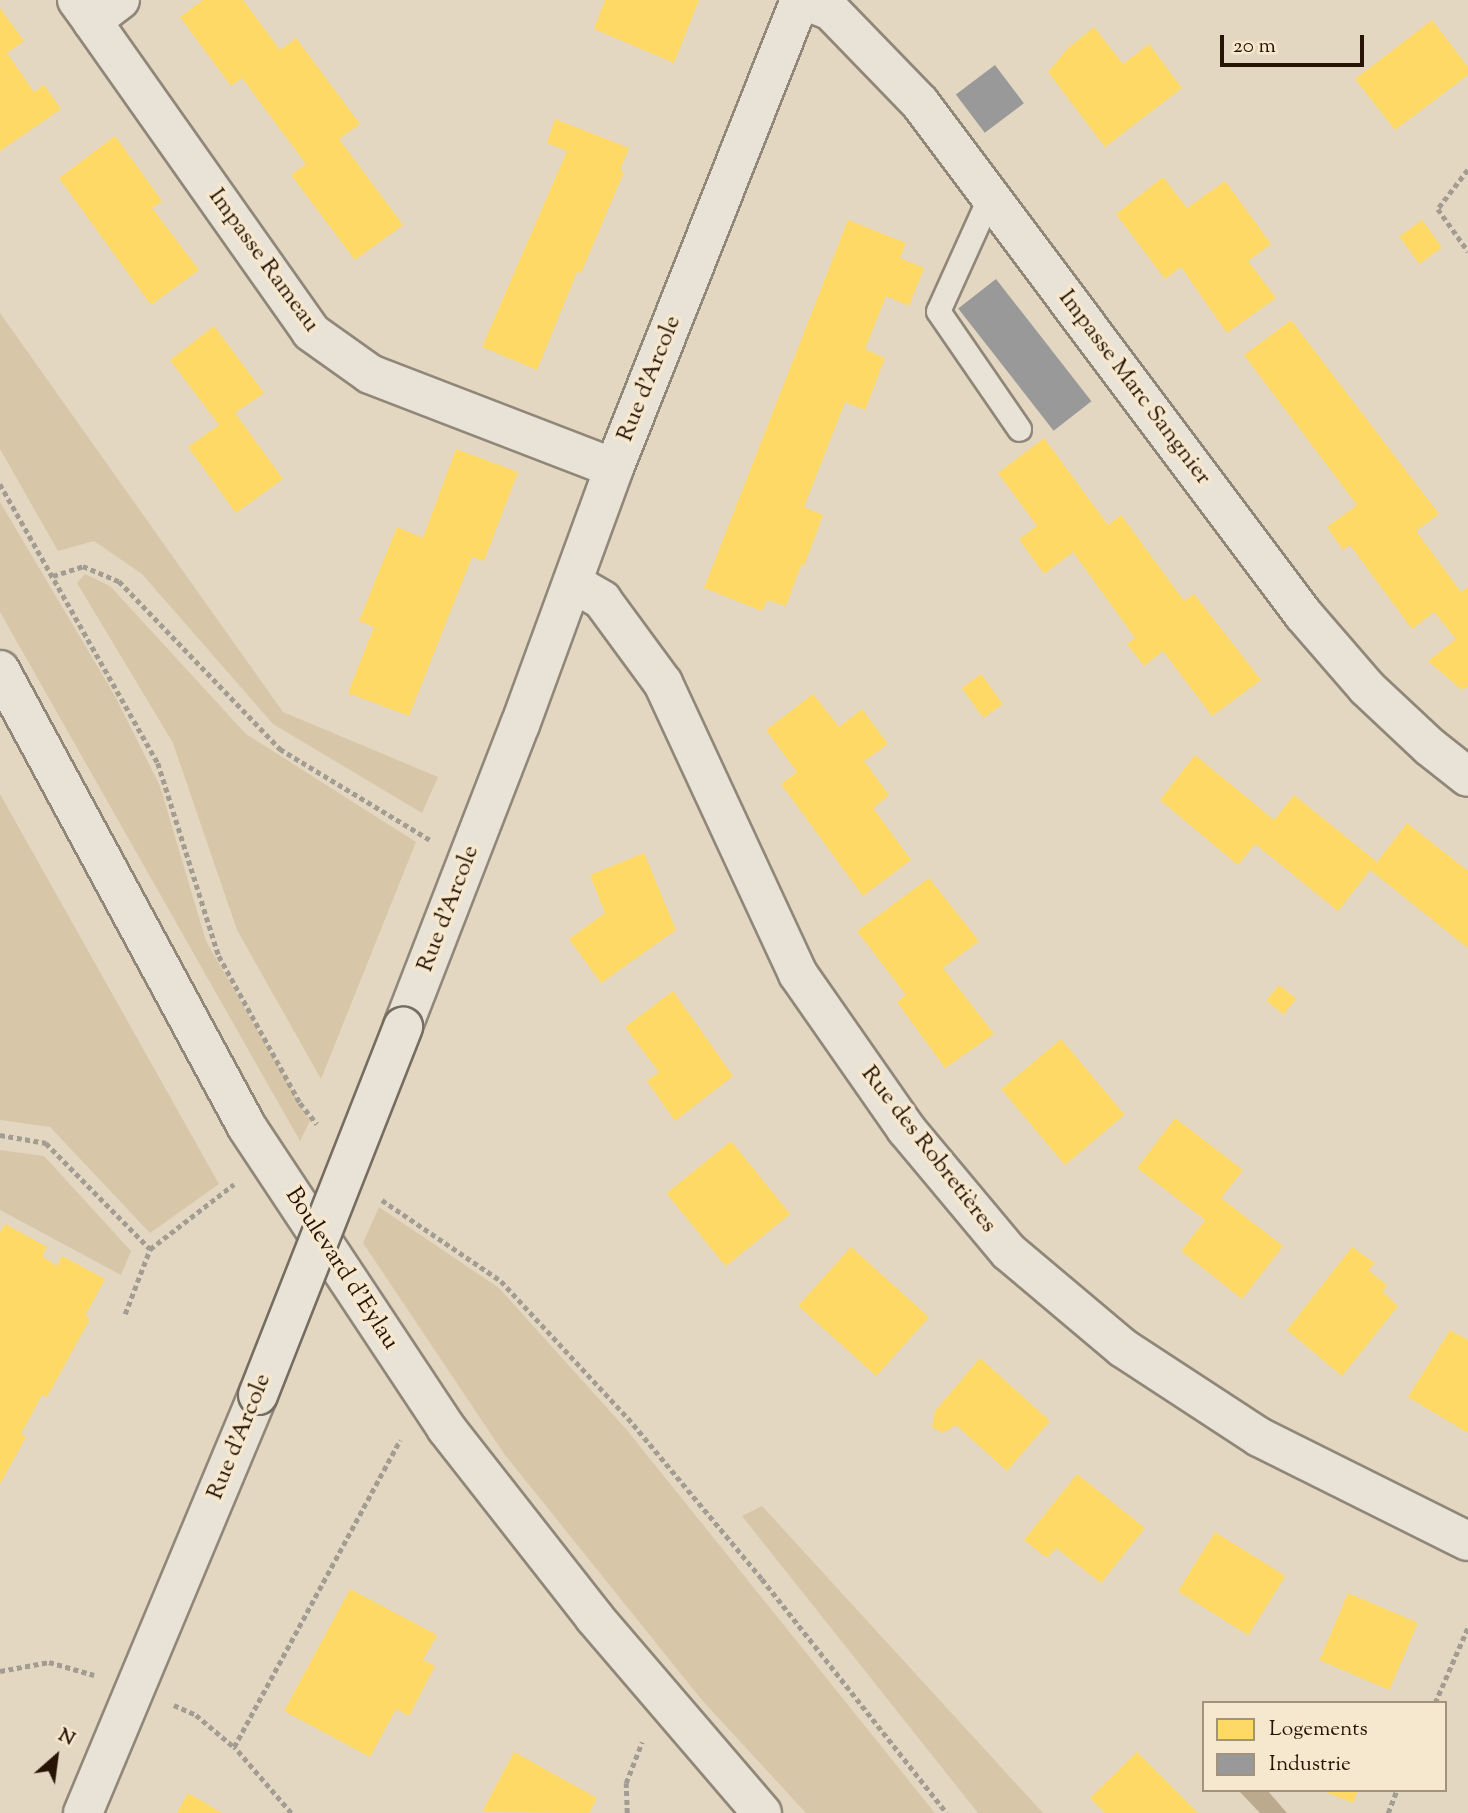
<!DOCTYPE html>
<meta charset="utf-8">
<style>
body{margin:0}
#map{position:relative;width:1468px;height:1813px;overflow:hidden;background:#e3d7c1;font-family:"Sorts Mill Goudy",serif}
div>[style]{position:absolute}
.green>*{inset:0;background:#d8c6a9}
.water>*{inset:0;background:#bcaa8e}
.homes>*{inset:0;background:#ffd966;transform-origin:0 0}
.industry>*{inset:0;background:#999;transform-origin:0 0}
.path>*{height:4.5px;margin-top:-2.25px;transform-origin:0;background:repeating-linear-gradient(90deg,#a29c92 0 5px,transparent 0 8.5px)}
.roads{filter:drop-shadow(2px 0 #908779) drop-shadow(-2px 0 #908779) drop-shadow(0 2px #908779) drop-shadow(0 -2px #908779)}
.lane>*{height:23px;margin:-11.5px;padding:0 11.5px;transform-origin:11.5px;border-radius:11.5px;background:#e8e2d7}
.street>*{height:38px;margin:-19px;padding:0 19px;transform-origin:19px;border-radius:19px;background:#e8e2d7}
.secondary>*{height:38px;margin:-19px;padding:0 19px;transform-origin:19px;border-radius:19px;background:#e8e2d7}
.bridges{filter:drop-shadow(2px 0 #766d60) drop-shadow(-2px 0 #766d60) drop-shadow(0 2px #766d60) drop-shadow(0 -2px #766d60)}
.secondary-bridge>*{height:38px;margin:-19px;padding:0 19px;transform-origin:19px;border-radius:19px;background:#e8e2d7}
span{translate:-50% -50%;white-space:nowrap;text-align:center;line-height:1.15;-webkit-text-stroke:7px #f6e8ce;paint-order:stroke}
.street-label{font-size:24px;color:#271406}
.legend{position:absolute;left:1202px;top:1701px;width:245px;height:91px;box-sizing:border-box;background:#f6e8ce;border:2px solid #a3937e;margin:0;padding:9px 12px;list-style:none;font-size:21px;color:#271406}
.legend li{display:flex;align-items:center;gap:14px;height:35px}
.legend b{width:35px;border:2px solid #a3937e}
.north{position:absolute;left:21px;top:1722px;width:70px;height:70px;-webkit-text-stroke:5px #f6e8ce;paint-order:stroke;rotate:28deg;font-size:19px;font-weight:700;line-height:28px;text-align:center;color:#271406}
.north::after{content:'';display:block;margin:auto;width:24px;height:32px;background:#271406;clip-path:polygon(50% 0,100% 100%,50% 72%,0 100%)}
.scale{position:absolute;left:1220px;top:35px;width:144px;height:32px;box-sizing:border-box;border:4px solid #271406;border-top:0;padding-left:9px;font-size:21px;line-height:24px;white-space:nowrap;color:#271406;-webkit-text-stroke:5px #f6e8ce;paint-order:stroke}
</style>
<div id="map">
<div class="green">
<i style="clip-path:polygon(0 313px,283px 712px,438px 777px,422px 813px,273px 724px,142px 574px,94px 541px,58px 551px,0 449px)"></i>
<i style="clip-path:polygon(0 502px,115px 696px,160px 786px,206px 941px,310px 1121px,300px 1141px,0 612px)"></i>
<i style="clip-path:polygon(85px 574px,110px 586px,246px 734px,416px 842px,321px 1079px,237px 930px,173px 743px,77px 583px)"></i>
<i style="clip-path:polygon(0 794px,219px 1184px,150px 1233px,50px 1127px,0 1120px)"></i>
<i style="clip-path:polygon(0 1150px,44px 1156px,131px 1251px,121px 1275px,0 1210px)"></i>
<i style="clip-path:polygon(379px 1207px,499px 1288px,626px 1429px,935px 1813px,806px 1813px,701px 1699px,505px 1455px,363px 1243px)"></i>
<i style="clip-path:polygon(762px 1506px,1043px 1813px,978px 1813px,742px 1516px)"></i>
</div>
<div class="water">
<i style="clip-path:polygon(1238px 1790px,1267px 1790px,1287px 1813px,1260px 1813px)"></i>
</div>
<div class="homes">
<i style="clip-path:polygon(203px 0,243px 0,280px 50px,296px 38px,360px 124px,339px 139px,403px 225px,355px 260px,291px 175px,306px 164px,242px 78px,231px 86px,180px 17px)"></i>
<i style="clip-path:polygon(605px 0,699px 0,674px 63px,594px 29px)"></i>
<i style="clip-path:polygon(0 8px,24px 41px,7px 53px,34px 92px,44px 85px,61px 109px,0 151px)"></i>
<i style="clip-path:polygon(1432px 20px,1468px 67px,1468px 75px,1395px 130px,1355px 79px)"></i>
<i style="clip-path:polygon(1094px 27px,1123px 64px,1149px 44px,1182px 88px,1105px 147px,1048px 72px,1068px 48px)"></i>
<i style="clip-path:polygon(555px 119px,629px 148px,620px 170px,624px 172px,581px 273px,577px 272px,537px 370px,482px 347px,567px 151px,547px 143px)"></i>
<i style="clip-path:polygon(115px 136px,162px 201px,152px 208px,199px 270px,151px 305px,59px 178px)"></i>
<i style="clip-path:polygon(1163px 177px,1187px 208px,1225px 181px,1271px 244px,1248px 261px,1276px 298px,1227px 333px,1181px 267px,1165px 279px,1116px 214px)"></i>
<i style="clip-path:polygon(848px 220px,906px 243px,900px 258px,924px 268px,909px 306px,886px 296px,865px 349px,885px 358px,865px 410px,845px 402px,804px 507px,823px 515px,804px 566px,801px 565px,786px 606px,767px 600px,762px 611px,704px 588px)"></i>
<i style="left:1422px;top:220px;width:34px;height:28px;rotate:54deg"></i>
<i style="clip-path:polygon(1291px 320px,1439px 514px,1416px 531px,1461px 592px,1468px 587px,1468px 686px,1462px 690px,1428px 661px,1456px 639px,1434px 612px,1412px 629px,1350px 545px,1343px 550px,1327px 527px,1357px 505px,1244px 355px)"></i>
<i style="clip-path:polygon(214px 326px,264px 393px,235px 413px,283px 479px,236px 513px,188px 447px,219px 425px,170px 360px)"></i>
<i style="clip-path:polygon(1044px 438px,1108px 525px,1121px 515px,1184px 601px,1194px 594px,1261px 680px,1212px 716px,1163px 651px,1144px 666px,1127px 644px,1135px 638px,1073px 552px,1044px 574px,1019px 539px,1037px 526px,998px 473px)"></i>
<i style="clip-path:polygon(456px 449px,518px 472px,484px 561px,472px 557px,409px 716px,348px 693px,374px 627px,359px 621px,397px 527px,423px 538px)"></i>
<i style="left:981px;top:674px;width:37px;height:24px;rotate:54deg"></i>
<i style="clip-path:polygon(813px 694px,839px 727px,862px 709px,888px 744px,864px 761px,889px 795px,873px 808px,911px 860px,863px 896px,781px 784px,797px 772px,766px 730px)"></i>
<i style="clip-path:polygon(1195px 755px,1274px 820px,1294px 795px,1377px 862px,1407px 823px,1468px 871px,1468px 948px,1370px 870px,1338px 911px,1255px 844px,1238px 865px,1160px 800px)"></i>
<i style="clip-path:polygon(644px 853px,676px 930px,601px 983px,569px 939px,605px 913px,590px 875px)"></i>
<i style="clip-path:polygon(929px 878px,979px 941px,943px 968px,994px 1034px,945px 1068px,897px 1002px,906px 995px,857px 931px)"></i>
<i style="left:1279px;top:985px;width:22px;height:20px;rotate:39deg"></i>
<i style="clip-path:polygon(673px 991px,733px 1076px,675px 1121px,647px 1081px,659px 1072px,625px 1027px)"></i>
<i style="left:1061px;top:1039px;width:99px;height:78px;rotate:50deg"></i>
<i style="clip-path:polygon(1175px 1118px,1243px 1170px,1221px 1198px,1283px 1246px,1242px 1299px,1181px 1251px,1205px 1220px,1137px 1168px)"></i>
<i style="left:731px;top:1141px;width:94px;height:83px;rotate:51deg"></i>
<i style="clip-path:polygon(5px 1224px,47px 1247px,42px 1256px,57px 1266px,62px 1256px,105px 1279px,85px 1316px,90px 1319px,47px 1397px,42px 1395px,21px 1434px,26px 1437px,0 1484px,0 1232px)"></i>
<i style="left:851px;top:1247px;width:105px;height:79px;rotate:42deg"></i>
<i style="clip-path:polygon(1352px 1247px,1375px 1263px,1368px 1270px,1387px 1285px,1383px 1292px,1398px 1306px,1342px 1376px,1287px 1330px)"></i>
<i style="clip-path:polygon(1450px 1330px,1468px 1340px,1468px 1433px,1408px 1397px)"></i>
<i style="clip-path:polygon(980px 1358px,1050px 1421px,1007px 1471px,956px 1425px,943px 1433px,932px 1427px,935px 1411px)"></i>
<i style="clip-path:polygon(1077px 1474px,1145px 1528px,1101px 1583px,1056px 1548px,1047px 1558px,1024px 1540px)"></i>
<i style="left:1215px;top:1532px;width:83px;height:70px;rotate:32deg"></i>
<i style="clip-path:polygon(350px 1589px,437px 1635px,423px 1660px,435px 1666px,409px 1716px,396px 1709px,370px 1757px,284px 1711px)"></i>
<i style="left:1348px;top:1593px;width:76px;height:73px;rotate:23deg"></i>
<i style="clip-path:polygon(514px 1752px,597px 1798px,589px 1813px,482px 1812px)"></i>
<i style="clip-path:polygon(1137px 1752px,1198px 1813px,1105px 1813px,1090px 1798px)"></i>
<i style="clip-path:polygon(1321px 1790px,1358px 1790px,1353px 1803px)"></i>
<i style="clip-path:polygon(188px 1793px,222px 1813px,177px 1813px)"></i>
</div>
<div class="industry">
<i style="left:995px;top:65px;width:48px;height:49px;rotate:53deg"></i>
<i style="left:996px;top:279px;width:155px;height:48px;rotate:52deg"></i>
</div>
<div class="path">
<i style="left:1468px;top:170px;width:49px;rotate:127.6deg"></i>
<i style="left:1438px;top:209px;width:52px;rotate:54.5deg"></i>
<i style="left:0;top:484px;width:321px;rotate:60.5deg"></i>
<i style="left:158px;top:763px;width:202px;rotate:72.5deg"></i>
<i style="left:219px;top:956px;width:168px;rotate:61.1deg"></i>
<i style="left:300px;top:1103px;width:27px;rotate:51deg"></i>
<i style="left:53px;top:576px;width:32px;rotate:-18deg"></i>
<i style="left:83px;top:566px;width:39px;rotate:23deg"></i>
<i style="left:119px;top:581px;width:233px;rotate:46.2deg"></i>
<i style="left:280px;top:749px;width:175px;rotate:31.2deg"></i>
<i style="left:0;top:1135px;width:47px;rotate:9.9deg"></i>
<i style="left:46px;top:1143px;width:148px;rotate:45.5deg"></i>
<i style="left:382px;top:1200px;width:144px;rotate:34.2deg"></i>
<i style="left:501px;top:1281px;width:187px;rotate:47.2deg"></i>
<i style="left:628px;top:1418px;width:209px;rotate:50.2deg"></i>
<i style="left:762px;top:1579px;width:298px;rotate:51.7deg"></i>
<i style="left:125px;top:1314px;width:70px;rotate:-69deg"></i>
<i style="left:150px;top:1249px;width:106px;rotate:-37.7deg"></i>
<i style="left:0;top:1671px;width:50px;rotate:-10.4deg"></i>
<i style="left:49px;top:1662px;width:47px;rotate:16.1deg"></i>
<i style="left:1435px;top:1703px;width:83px;rotate:-66.5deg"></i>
<i style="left:174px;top:1705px;width:24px;rotate:24deg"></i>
<i style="left:196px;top:1715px;width:50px;rotate:40.1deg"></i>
<i style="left:291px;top:1813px;width:87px;rotate:-130.8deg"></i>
<i style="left:234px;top:1747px;width:349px;rotate:-61.6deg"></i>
<i style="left:627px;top:1813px;width:30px;rotate:-92deg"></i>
<i style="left:626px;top:1783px;width:44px;rotate:-68.7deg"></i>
<i style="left:1388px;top:1813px;width:25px;rotate:-69deg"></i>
</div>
<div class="roads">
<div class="lane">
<i style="left:990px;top:196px;width:126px;rotate:114.3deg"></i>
<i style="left:938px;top:311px;width:143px;rotate:55.5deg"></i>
</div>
<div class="street">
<i style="left:77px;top:0;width:26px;rotate:54deg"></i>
<i style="left:92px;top:21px;width:35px;rotate:-37deg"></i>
<i style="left:803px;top:0;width:30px;rotate:21deg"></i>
<i style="left:831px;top:11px;width:128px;rotate:45.9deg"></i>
<i style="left:920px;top:103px;width:639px;rotate:53.15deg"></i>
<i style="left:1303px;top:614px;width:98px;rotate:49.1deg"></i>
<i style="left:1367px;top:688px;width:86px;rotate:43.1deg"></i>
<i style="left:1430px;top:747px;width:48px;rotate:38.3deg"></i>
<i style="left:92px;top:21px;width:380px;rotate:54.8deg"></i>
<i style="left:311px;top:332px;width:72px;rotate:35.4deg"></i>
<i style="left:370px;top:374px;width:261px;rotate:21.1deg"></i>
<i style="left:573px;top:583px;width:34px;rotate:30deg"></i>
<i style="left:602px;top:600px;width:103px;rotate:53.7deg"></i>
<i style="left:663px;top:683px;width:321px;rotate:65.1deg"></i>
<i style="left:798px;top:974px;width:189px;rotate:55.1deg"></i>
<i style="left:906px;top:1129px;width:160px;rotate:50.1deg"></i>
<i style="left:1009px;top:1252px;width:149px;rotate:40.1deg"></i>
<i style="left:1123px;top:1348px;width:163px;rotate:33.2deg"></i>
<i style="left:1259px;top:1437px;width:233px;rotate:26.5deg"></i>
</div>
<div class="secondary">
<i style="left:0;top:670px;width:519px;rotate:61.61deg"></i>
<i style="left:247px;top:1127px;width:361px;rotate:56.5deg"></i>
<i style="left:446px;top:1428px;width:240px;rotate:51.9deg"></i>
<i style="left:594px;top:1617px;width:258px;rotate:49.4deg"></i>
<i style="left:403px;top:1026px;width:323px;rotate:-68.8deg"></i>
<i style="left:520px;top:725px;width:274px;rotate:-69.9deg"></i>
<i style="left:614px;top:468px;width:504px;rotate:-68.33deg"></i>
<i style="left:83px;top:1813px;width:453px;rotate:-67.3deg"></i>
</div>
</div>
<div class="bridges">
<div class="secondary-bridge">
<i style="left:258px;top:1395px;width:396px;rotate:-68.5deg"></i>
</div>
</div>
<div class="street-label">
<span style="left:263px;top:261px;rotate:54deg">Impasse Rameau</span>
<span style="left:650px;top:379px;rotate:-68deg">Rue d'Arcole</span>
<span style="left:1134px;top:388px;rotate:53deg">Impasse Marc Sangnier</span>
<span style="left:449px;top:909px;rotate:-69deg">Rue d'Arcole</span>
<span style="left:928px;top:1150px;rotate:52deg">Rue des Robretières</span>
<span style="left:341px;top:1269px;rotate:57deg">Boulevard d'Eylau</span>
<span style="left:240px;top:1437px;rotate:-68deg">Rue d'Arcole</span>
</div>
<ul class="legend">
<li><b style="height:19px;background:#ffd966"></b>Logements</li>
<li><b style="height:19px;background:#999"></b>Industrie</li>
</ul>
<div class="north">N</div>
<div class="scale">20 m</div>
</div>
